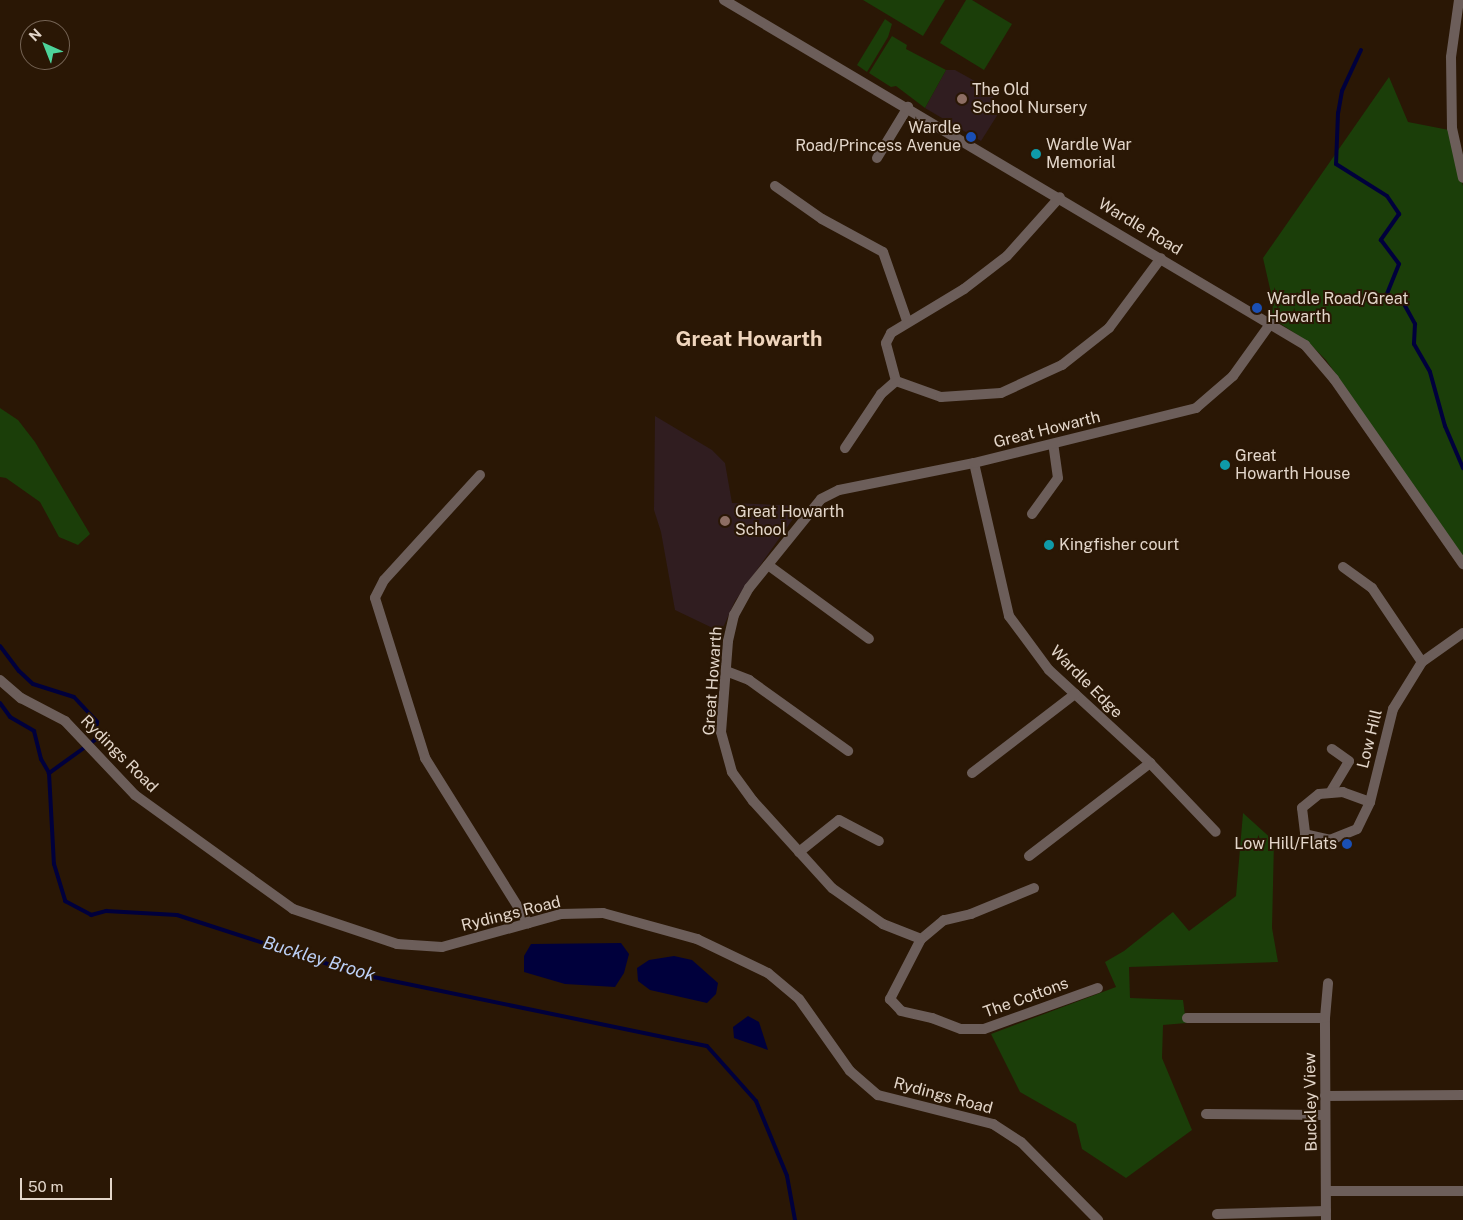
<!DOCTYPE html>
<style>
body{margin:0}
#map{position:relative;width:1463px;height:1220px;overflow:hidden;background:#2a1705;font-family:"Public Sans",sans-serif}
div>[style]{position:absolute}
.industrial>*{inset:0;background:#301d20}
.green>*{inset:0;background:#1b3e09}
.water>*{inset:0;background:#00003c}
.stream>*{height:4px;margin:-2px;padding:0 2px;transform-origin:2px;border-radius:2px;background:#00003c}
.minor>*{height:10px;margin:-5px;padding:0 5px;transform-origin:5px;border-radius:5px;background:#6c5e5a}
.tertiary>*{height:10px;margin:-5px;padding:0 5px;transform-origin:5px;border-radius:5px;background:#6c5e5a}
.dots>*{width:14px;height:14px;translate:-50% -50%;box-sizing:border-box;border:2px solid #2a1705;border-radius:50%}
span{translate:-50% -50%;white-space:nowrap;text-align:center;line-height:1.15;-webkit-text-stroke:4px #2a1705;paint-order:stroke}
.poi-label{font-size:16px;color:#e3d6ca}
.left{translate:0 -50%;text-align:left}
.right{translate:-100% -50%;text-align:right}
.street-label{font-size:16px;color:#e3d6ca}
.water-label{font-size:18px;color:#bcd0f7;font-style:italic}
.district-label{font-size:21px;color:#efd5bd;font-weight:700}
.north{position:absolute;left:20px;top:20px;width:50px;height:50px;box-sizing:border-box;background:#2a1705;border:1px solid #746354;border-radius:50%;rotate:316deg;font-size:14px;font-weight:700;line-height:20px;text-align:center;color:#e3d6ca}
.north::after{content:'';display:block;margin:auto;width:18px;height:22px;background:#4dd39a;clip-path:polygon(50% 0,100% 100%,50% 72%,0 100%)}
.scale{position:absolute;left:20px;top:1178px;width:92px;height:22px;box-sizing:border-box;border:2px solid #e3d6ca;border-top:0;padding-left:6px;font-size:15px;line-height:18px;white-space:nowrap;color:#e3d6ca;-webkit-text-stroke:4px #2a1705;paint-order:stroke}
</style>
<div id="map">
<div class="industrial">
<i style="clip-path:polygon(946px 70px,955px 70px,991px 90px,998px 114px,981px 141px,925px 108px)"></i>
<i style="clip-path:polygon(655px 416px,712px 450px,725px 463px,732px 503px,802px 506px,735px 601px,721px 632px,675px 610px,661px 532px,654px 510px)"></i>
</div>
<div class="green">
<i style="clip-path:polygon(863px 0,945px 0,923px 36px)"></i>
<i style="clip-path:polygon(966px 0,972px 0,1012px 24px,984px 70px,940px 43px)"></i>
<i style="clip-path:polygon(885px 19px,892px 24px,888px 37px,867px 72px,857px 65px)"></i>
<i style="clip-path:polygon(892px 36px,907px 45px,906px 49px,946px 70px,925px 108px,896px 86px,891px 87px,869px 73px)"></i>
<i style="clip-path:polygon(1389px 77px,1408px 122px,1449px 130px,1463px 186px,1463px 556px,1326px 360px,1308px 342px,1272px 318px,1273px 302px,1263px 258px)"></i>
<i style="clip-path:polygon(0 408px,18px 420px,35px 442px,90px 534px,78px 545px,59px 537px,40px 502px,6px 478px,0 477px)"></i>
<i style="clip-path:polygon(1243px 813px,1274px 841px,1272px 928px,1278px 962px,1129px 967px,1130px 998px,1183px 1000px,1186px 1023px,1163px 1025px,1162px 1058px,1192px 1130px,1126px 1178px,1082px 1149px,1076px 1124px,1020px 1092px,991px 1034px,1116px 987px,1105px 962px,1124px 951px,1173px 912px,1189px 931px,1236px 896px)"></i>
</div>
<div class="water">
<i style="clip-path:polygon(621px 943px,629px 954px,624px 973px,615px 987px,565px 984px,524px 972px,524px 956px,531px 944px)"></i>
<i style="clip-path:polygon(674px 956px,692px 960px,718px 983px,716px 994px,707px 1003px,650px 990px,638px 981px,637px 968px,649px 960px)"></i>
<i style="clip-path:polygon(748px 1016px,759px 1022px,768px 1050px,734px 1038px,733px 1027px)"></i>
</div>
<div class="stream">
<i style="left:1361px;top:50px;width:45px;rotate:114.9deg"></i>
<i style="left:1342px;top:91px;width:22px;rotate:100deg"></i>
<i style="left:1338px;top:113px;width:51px;rotate:92.2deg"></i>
<i style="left:1336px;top:164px;width:60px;rotate:32.1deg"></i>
<i style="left:1387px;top:196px;width:22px;rotate:56deg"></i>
<i style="left:1399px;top:214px;width:32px;rotate:125deg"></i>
<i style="left:1381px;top:240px;width:30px;rotate:53deg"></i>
<i style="left:1399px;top:264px;width:32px;rotate:112deg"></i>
<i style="left:1387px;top:294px;width:20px;rotate:30deg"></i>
<i style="left:1404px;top:304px;width:23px;rotate:61deg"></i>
<i style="left:1415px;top:324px;width:20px;rotate:93deg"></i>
<i style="left:1414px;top:344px;width:32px;rotate:60deg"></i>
<i style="left:1430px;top:372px;width:56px;rotate:74.5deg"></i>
<i style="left:1445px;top:426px;width:46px;rotate:66.8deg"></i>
<i style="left:0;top:646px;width:31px;rotate:53deg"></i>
<i style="left:19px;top:671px;width:19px;rotate:43deg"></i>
<i style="left:33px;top:684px;width:43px;rotate:17.6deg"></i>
<i style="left:74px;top:697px;width:34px;rotate:47deg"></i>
<i style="left:97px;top:722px;width:18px;rotate:96deg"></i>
<i style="left:95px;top:740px;width:57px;rotate:144.3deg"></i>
<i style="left:49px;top:773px;width:91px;rotate:86.9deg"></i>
<i style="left:54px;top:864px;width:39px;rotate:73deg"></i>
<i style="left:65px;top:901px;width:30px;rotate:28deg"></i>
<i style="left:91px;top:915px;width:16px;rotate:-15deg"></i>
<i style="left:106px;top:911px;width:71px;rotate:3.2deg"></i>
<i style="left:177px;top:915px;width:191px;rotate:18deg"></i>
<i style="left:359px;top:974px;width:355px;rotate:11.7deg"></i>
<i style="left:707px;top:1046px;width:74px;rotate:48.3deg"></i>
<i style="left:756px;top:1101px;width:81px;rotate:67.5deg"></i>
<i style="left:787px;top:1176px;width:45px;rotate:79.7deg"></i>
<i style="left:0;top:703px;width:17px;rotate:54deg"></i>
<i style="left:10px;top:717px;width:28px;rotate:30deg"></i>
<i style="left:34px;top:731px;width:29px;rotate:76deg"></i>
<i style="left:41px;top:759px;width:16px;rotate:60deg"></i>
</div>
<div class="minor">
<i style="left:1459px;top:0;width:58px;rotate:98deg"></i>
<i style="left:1451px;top:57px;width:71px;rotate:89.2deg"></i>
<i style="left:1452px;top:128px;width:51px;rotate:77.6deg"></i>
<i style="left:877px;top:158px;width:60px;rotate:-58.7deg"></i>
<i style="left:775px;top:186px;width:57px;rotate:35.1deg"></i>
<i style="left:822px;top:219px;width:69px;rotate:28.4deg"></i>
<i style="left:883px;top:252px;width:73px;rotate:70.8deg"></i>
<i style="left:896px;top:381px;width:48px;rotate:19.6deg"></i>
<i style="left:941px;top:397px;width:60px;rotate:-3.8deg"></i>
<i style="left:1001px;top:393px;width:67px;rotate:-24.7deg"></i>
<i style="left:1062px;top:365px;width:60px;rotate:-38.2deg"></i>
<i style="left:1109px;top:328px;width:87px;rotate:-53.4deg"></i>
<i style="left:896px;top:381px;width:39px;rotate:-105deg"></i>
<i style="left:886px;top:343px;width:11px;rotate:-63deg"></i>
<i style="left:891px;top:333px;width:85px;rotate:-31.1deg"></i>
<i style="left:964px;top:289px;width:54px;rotate:-37.5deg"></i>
<i style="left:1007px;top:256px;width:79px;rotate:-48.1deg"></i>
<i style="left:845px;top:448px;width:65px;rotate:-56.3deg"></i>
<i style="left:881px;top:394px;width:20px;rotate:-41deg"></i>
<i style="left:974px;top:463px;width:157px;rotate:77.1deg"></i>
<i style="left:1009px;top:616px;width:67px;rotate:53.5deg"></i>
<i style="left:1049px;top:670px;width:137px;rotate:42.6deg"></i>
<i style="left:1150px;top:763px;width:95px;rotate:46.3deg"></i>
<i style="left:480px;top:475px;width:142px;rotate:132.4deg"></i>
<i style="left:384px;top:580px;width:20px;rotate:117deg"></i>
<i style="left:375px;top:598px;width:168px;rotate:72.6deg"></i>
<i style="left:425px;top:758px;width:195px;rotate:58deg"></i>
<i style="left:1032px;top:514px;width:44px;rotate:-54.2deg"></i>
<i style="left:1058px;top:478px;width:34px;rotate:-98deg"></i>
<i style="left:768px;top:565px;width:125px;rotate:36.2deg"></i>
<i style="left:1343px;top:567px;width:36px;rotate:36deg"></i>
<i style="left:1372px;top:588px;width:89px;rotate:56deg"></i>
<i style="left:726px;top:671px;width:25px;rotate:21deg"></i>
<i style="left:749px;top:680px;width:122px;rotate:35.6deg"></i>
<i style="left:0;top:680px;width:28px;rotate:41deg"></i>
<i style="left:21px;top:698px;width:50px;rotate:27.6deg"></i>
<i style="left:65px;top:721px;width:102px;rotate:46.6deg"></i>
<i style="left:135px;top:795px;width:195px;rotate:35.8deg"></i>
<i style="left:293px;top:909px;width:110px;rotate:18.6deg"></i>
<i style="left:397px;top:944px;width:45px;rotate:3.8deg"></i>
<i style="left:442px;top:947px;width:123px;rotate:-15.5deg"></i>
<i style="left:561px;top:914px;width:42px;rotate:-1.4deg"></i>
<i style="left:603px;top:913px;width:98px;rotate:15.5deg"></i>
<i style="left:697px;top:939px;width:79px;rotate:25.6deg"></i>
<i style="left:768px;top:973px;width:40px;rotate:40deg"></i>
<i style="left:799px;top:999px;width:88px;rotate:54.7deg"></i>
<i style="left:850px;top:1071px;width:37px;rotate:41deg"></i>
<i style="left:878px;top:1095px;width:119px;rotate:14.2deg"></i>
<i style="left:993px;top:1124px;width:33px;rotate:33deg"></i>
<i style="left:1021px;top:1142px;width:110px;rotate:45.4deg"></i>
<i style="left:972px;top:773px;width:130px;rotate:-37.5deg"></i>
<i style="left:1330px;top:793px;width:37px;rotate:-59deg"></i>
<i style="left:1349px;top:761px;width:21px;rotate:-145deg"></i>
<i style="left:1370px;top:802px;width:29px;rotate:-160deg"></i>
<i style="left:1343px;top:792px;width:24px;rotate:175deg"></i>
<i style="left:1319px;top:794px;width:22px;rotate:141deg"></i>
<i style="left:1302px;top:808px;width:26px;rotate:83deg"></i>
<i style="left:1305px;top:834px;width:26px;rotate:13deg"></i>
<i style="left:1330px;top:840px;width:29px;rotate:-22deg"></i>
<i style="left:1357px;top:829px;width:30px;rotate:-64deg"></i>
<i style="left:1370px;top:802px;width:96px;rotate:-76.1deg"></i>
<i style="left:1393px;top:709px;width:55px;rotate:-58.3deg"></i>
<i style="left:1422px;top:662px;width:50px;rotate:-35.3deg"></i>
<i style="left:799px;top:852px;width:51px;rotate:-38.7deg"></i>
<i style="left:839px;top:820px;width:45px;rotate:27.7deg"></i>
<i style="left:1029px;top:856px;width:153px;rotate:-37.5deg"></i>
<i style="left:1034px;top:888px;width:68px;rotate:157.6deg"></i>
<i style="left:971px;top:914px;width:28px;rotate:167deg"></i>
<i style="left:944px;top:920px;width:30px;rotate:140deg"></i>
<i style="left:921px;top:939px;width:41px;rotate:-158.5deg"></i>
<i style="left:883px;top:924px;width:62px;rotate:-144.8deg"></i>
<i style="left:832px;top:888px;width:118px;rotate:-132.2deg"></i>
<i style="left:753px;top:801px;width:36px;rotate:-126deg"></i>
<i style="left:732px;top:772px;width:41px;rotate:-105.4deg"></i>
<i style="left:721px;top:732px;width:91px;rotate:-85.6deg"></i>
<i style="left:728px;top:641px;width:27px;rotate:-77deg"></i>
<i style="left:734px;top:615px;width:31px;rotate:-61deg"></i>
<i style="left:749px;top:588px;width:114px;rotate:-51deg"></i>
<i style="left:821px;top:499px;width:20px;rotate:-27deg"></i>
<i style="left:839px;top:490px;width:138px;rotate:-11.3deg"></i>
<i style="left:974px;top:463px;width:229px;rotate:-13.9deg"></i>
<i style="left:1196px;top:408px;width:49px;rotate:-40.9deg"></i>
<i style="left:1233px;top:376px;width:65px;rotate:-54.4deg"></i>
<i style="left:921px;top:939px;width:68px;rotate:117.3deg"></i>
<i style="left:890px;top:999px;width:16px;rotate:47deg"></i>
<i style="left:901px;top:1011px;width:32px;rotate:13deg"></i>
<i style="left:932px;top:1018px;width:31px;rotate:21deg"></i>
<i style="left:961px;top:1029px;width:23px"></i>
<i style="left:984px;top:1029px;width:121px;rotate:-19.8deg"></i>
<i style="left:1187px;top:1018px;width:138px"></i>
<i style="left:1325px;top:1096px;width:138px;rotate:-0.4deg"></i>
<i style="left:1206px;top:1114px;width:119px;rotate:0.5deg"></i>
<i style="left:1328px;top:1191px;width:135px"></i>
<i style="left:1217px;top:1214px;width:109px;rotate:-1.6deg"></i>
<i style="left:1326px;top:1220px;width:202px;rotate:-90.3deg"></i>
<i style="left:1325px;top:1018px;width:35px;rotate:-85deg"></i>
</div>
<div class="tertiary">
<i style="left:724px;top:0;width:676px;rotate:30.7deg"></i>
<i style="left:1305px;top:345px;width:45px;rotate:49.5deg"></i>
<i style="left:1334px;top:379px;width:226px;rotate:55.1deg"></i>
</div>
<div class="dots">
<i style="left:962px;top:99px;background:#8d6e63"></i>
<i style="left:971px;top:137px;background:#1a4fb4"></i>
<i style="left:1036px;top:154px;background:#0f9aa8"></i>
<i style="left:1257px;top:308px;background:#1a4fb4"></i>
<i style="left:1225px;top:465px;background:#0f9aa8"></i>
<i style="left:725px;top:521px;background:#8d6e63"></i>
<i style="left:1049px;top:545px;background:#0f9aa8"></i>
<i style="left:1347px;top:844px;background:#1a4fb4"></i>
</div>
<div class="poi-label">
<span class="left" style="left:972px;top:99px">The Old<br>School Nursery</span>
<span class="right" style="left:961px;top:137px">Wardle<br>Road/Princess Avenue</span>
<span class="left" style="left:1046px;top:154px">Wardle War<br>Memorial</span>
<span class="left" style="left:1267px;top:308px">Wardle Road/Great<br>Howarth</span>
<span class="left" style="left:1235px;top:465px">Great<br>Howarth House</span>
<span class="left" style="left:735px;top:521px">Great Howarth<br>School</span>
<span class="left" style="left:1059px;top:545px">Kingfisher court</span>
<span class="right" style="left:1337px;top:844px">Low Hill/Flats</span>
</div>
<div class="street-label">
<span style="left:1140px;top:227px;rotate:31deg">Wardle Road</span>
<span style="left:1047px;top:430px;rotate:-14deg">Great Howarth</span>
<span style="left:713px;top:681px;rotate:-86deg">Great Howarth</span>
<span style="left:1086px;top:682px;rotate:45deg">Wardle Edge</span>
<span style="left:1370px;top:739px;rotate:-76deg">Low Hill</span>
<span style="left:119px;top:754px;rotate:45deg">Rydings Road</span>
<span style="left:511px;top:914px;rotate:-14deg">Rydings Road</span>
<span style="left:1026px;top:998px;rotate:-20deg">The Cottons</span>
<span style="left:943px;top:1096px;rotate:15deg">Rydings Road</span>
<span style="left:1311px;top:1102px;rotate:-91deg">Buckley View</span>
</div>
<div class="water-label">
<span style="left:319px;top:959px;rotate:17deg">Buckley Brook</span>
</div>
<div class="district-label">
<span style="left:749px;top:339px">Great Howarth</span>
</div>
<div class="north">N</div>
<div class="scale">50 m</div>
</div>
